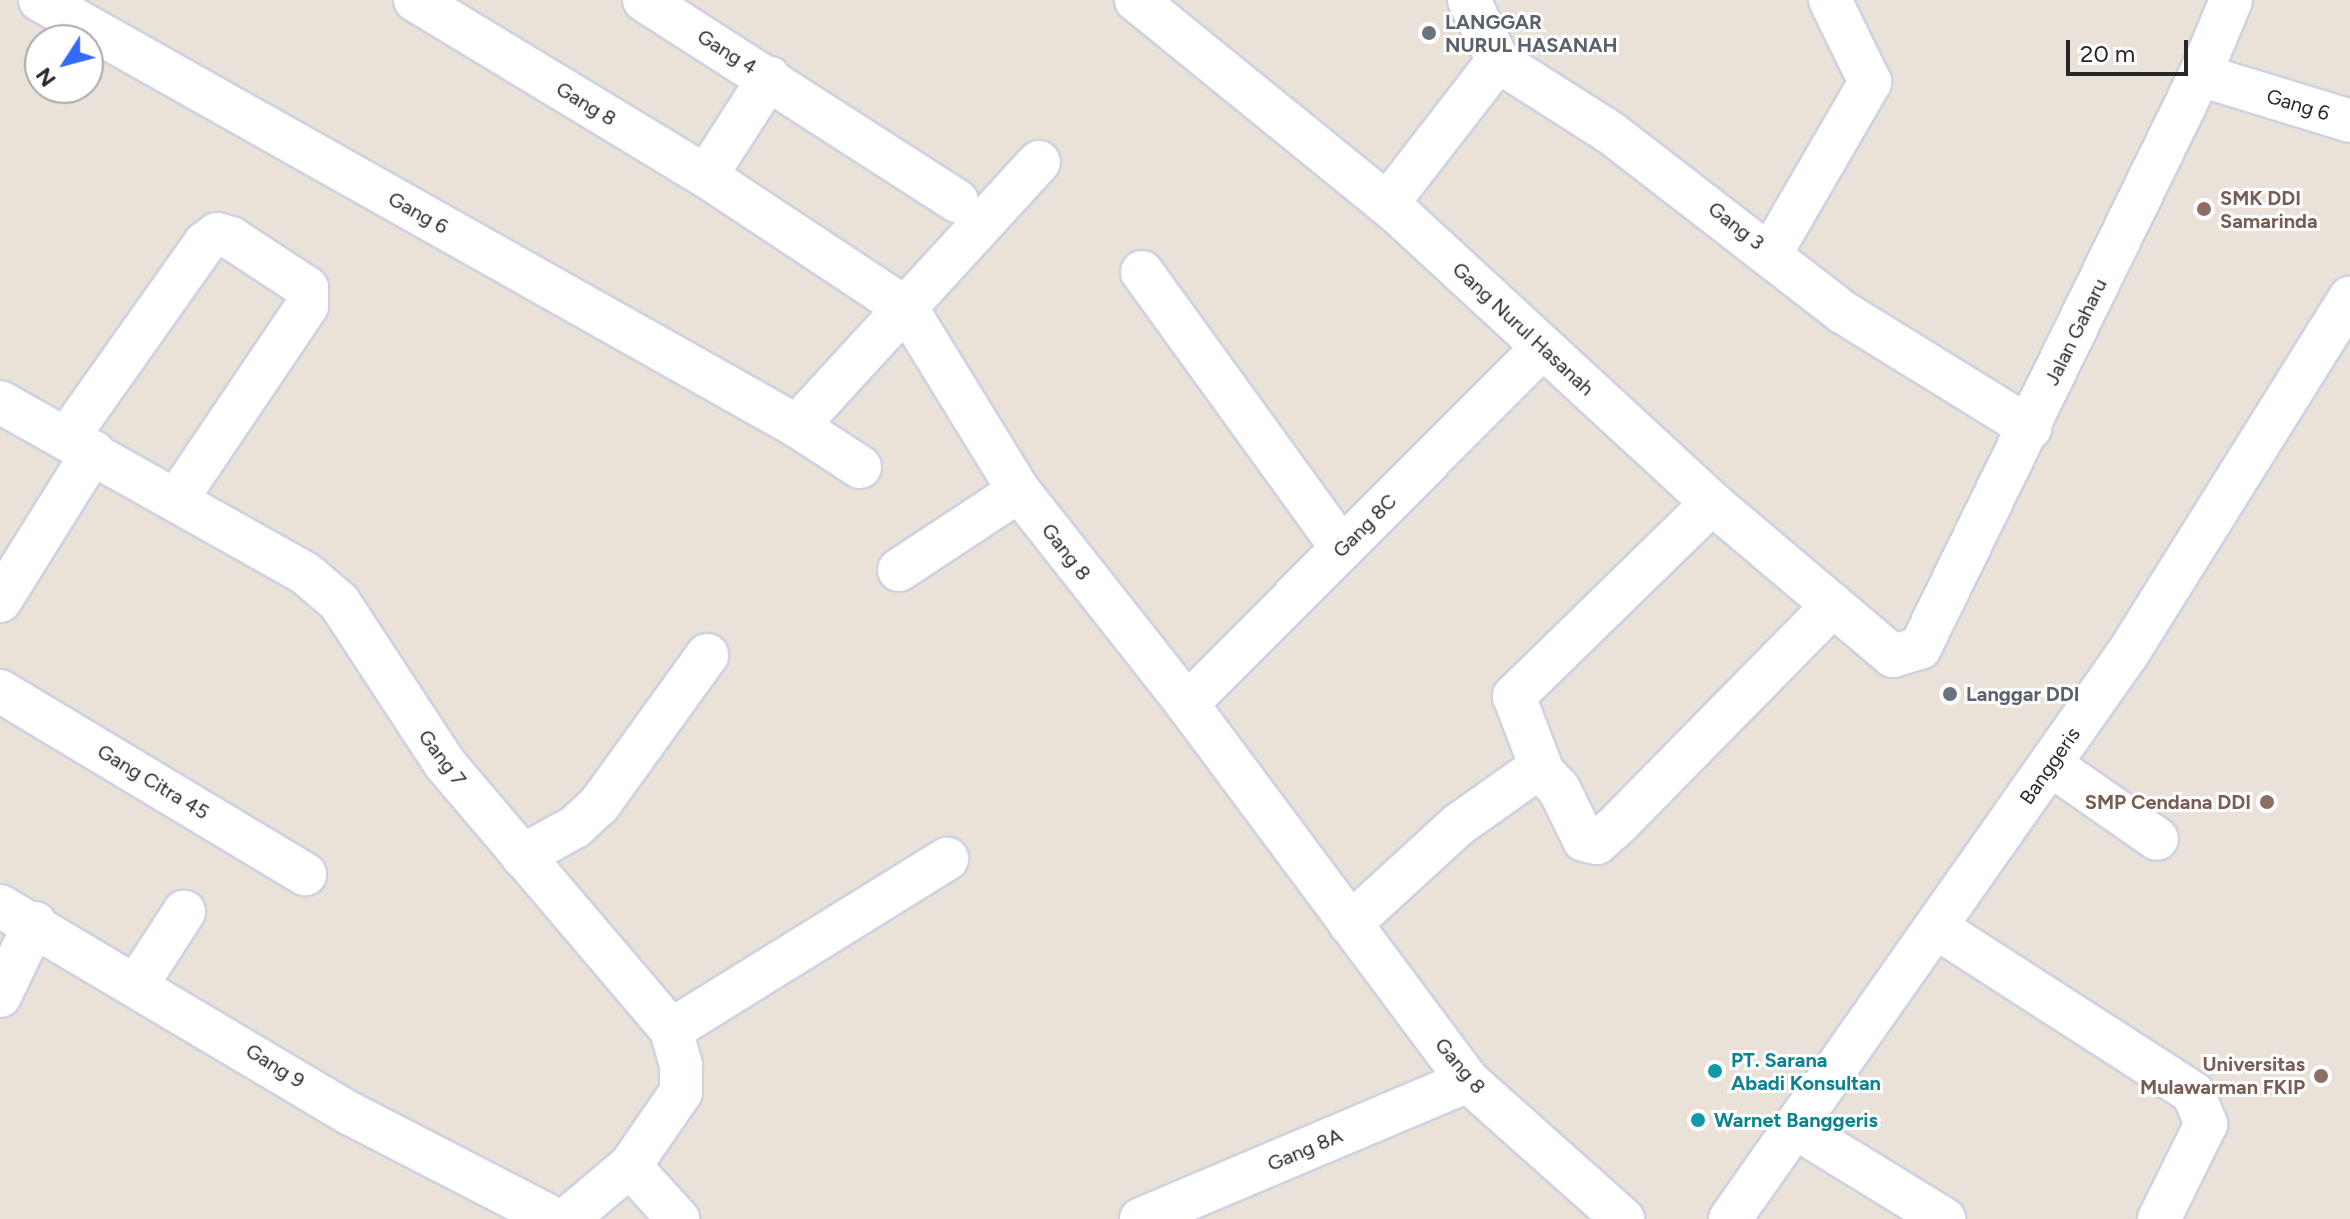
<!DOCTYPE html>
<style>
body{margin:0}
#map{position:relative;width:2350px;height:1219px;overflow:hidden;background:#eae1d8;font-family:Figtree,sans-serif}
div>[style]{position:absolute}
.roads{filter:drop-shadow(2px 0 #cdd3e1) drop-shadow(-2px 0 #cdd3e1) drop-shadow(0 2px #cdd3e1) drop-shadow(0 -2px #cdd3e1)}
.minor>*{height:42px;margin:-21px;padding:0 21px;transform-origin:21px;border-radius:21px;background:#fff}
.dots>*{width:22px;height:22px;translate:-50% -50%;box-sizing:border-box;border:4px solid #fff;border-radius:50%}
span{translate:-50% -50%;white-space:nowrap;text-align:center;line-height:1.15;-webkit-text-stroke:6px #fff;paint-order:stroke}
.worship-label{font-size:20px;color:#5b616d;font-weight:700}
.left{translate:0 -50%;text-align:left}
.street-label{font-size:20px;color:#272727}
.education-label{font-size:20px;color:#785e54;font-weight:700}
.right{translate:-100% -50%;text-align:right}
.culture-label{font-size:20px;color:#0d838f;font-weight:700}
.north{position:absolute;left:24px;top:24px;width:80px;height:80px;box-sizing:border-box;background:#fff;border:2px solid #a9a9a9;border-radius:50%;rotate:234deg;font-size:22px;font-weight:700;line-height:32px;text-align:center;color:#272727}
.north::after{content:'';display:block;margin:auto;width:28px;height:36px;background:#336afc;clip-path:polygon(50% 0,100% 100%,50% 72%,0 100%)}
.scale{position:absolute;left:2066px;top:40px;width:122px;height:36px;box-sizing:border-box;border:4px solid #272727;border-top:0;padding-left:10px;font-size:24px;line-height:28px;white-space:nowrap;color:#272727;-webkit-text-stroke:6px #fff;paint-order:stroke}
</style>
<div id="map">
<div class="roads">
<div class="minor">
<i style="left:40px;top:0;width:869px;rotate:29.37deg"></i>
<i style="left:415px;top:0;width:340px;rotate:31.2deg"></i>
<i style="left:706px;top:176px;width:241px;rotate:33.5deg"></i>
<i style="left:907px;top:309px;width:214px;rotate:58.4deg"></i>
<i style="left:1019px;top:491px;width:271px;rotate:51.7deg"></i>
<i style="left:1187px;top:704px;width:470px;rotate:53.3deg"></i>
<i style="left:1468px;top:1081px;width:208px;rotate:41.7deg"></i>
<i style="left:644px;top:0;width:372px;rotate:32.7deg"></i>
<i style="left:1136px;top:0;width:338px;rotate:39.1deg"></i>
<i style="left:1398px;top:213px;width:427px;rotate:42.7deg"></i>
<i style="left:1712px;top:503px;width:237px;rotate:40.2deg"></i>
<i style="left:1893px;top:656px;width:28px;rotate:-17deg"></i>
<i style="left:1920px;top:648px;width:638px;rotate:-63.96deg"></i>
<i style="left:2200px;top:75px;width:81px;rotate:-67.5deg"></i>
<i style="left:1469px;top:0;width:68px;rotate:64.6deg"></i>
<i style="left:1498px;top:61px;width:134px;rotate:32.5deg"></i>
<i style="left:1611px;top:133px;width:294px;rotate:37.7deg"></i>
<i style="left:1844px;top:313px;width:219px;rotate:31.7deg"></i>
<i style="left:2200px;top:75px;width:157px;rotate:17deg"></i>
<i style="left:706px;top:176px;width:117px;rotate:-57.3deg"></i>
<i style="left:1387px;top:204px;width:181px;rotate:-52.2deg"></i>
<i style="left:1771px;top:253px;width:198px;rotate:-59.9deg"></i>
<i style="left:1870px;top:82px;width:91px;rotate:-116deg"></i>
<i style="left:1142px;top:272px;width:341px;rotate:54.1deg"></i>
<i style="left:0;top:402px;width:350px;rotate:29.3deg"></i>
<i style="left:305px;top:573px;width:45px;rotate:40.5deg"></i>
<i style="left:339px;top:602px;width:194px;rotate:56.8deg"></i>
<i style="left:445px;top:764px;width:349px;rotate:49.6deg"></i>
<i style="left:671px;top:1030px;width:37px;rotate:74deg"></i>
<i style="left:681px;top:1066px;width:26px;rotate:90deg"></i>
<i style="left:681px;top:1092px;width:90px;rotate:124.6deg"></i>
<i style="left:630px;top:1166px;width:72px;rotate:47.8deg"></i>
<i style="left:67px;top:438px;width:239px;rotate:-54.7deg"></i>
<i style="left:205px;top:243px;width:15px;rotate:-37deg"></i>
<i style="left:217px;top:234px;width:15px;rotate:16deg"></i>
<i style="left:231px;top:238px;width:91px;rotate:33.3deg"></i>
<i style="left:307px;top:288px;width:18px;rotate:90deg"></i>
<i style="left:307px;top:306px;width:233px;rotate:124deg"></i>
<i style="left:860px;top:467px;width:75px;rotate:-146.9deg"></i>
<i style="left:797px;top:426px;width:358px;rotate:-47.5deg"></i>
<i style="left:1712px;top:503px;width:277px;rotate:135.7deg"></i>
<i style="left:1514px;top:696px;width:81px;rotate:69.1deg"></i>
<i style="left:1543px;top:772px;width:23px;rotate:47deg"></i>
<i style="left:1559px;top:789px;width:57px;rotate:63.9deg"></i>
<i style="left:1584px;top:840px;width:13px;rotate:13deg"></i>
<i style="left:1597px;top:843px;width:31px;rotate:-42deg"></i>
<i style="left:1620px;top:822px;width:304px;rotate:-45.5deg"></i>
<i style="left:899px;top:570px;width:144px;rotate:-33.4deg"></i>
<i style="left:0;top:601px;width:176px;rotate:-58deg"></i>
<i style="left:0;top:691px;width:356px;rotate:31deg"></i>
<i style="left:1187px;top:704px;width:504px;rotate:-45.08deg"></i>
<i style="left:2051px;top:765px;width:129px;rotate:34.9deg"></i>
<i style="left:522px;top:856px;width:60px;rotate:-28.7deg"></i>
<i style="left:575px;top:827px;width:33px;rotate:-43deg"></i>
<i style="left:599px;top:805px;width:185px;rotate:-54.2deg"></i>
<i style="left:0;top:906px;width:408px;rotate:30.7deg"></i>
<i style="left:351px;top:1114px;width:229px;rotate:27.3deg"></i>
<i style="left:1350px;top:924px;width:147px;rotate:-42.5deg"></i>
<i style="left:1458px;top:825px;width:88px;rotate:-35.3deg"></i>
<i style="left:1530px;top:774px;width:13px;rotate:-9deg"></i>
<i style="left:1937px;top:928px;width:305px;rotate:32.8deg"></i>
<i style="left:2193px;top:1093px;width:34px;rotate:67deg"></i>
<i style="left:2206px;top:1124px;width:106px;rotate:116.3deg"></i>
<i style="left:138px;top:983px;width:85px;rotate:-57.1deg"></i>
<i style="left:0;top:996px;width:81px;rotate:-64.4deg"></i>
<i style="left:671px;top:1030px;width:325px;rotate:-31.8deg"></i>
<i style="left:1796px;top:1128px;width:174px;rotate:31.6deg"></i>
<i style="left:567px;top:1219px;width:82px;rotate:-40.1deg"></i>
<i style="left:1141px;top:1219px;width:355px;rotate:-22.9deg"></i>
<i style="left:1730px;top:1219px;width:692px;rotate:-54.89deg"></i>
<i style="left:2128px;top:653px;width:419px;rotate:-58deg"></i>
</div>
</div>
<div class="dots">
<i style="left:1429px;top:33px;background:#6b7280"></i>
<i style="left:2204px;top:209px;background:#8d6e63"></i>
<i style="left:1950px;top:694px;background:#6b7280"></i>
<i style="left:2267px;top:802px;background:#8d6e63"></i>
<i style="left:1715px;top:1071px;background:#0f9aa8"></i>
<i style="left:2321px;top:1076px;background:#8d6e63"></i>
<i style="left:1698px;top:1120px;background:#0f9aa8"></i>
</div>
<div class="worship-label">
<span class="left" style="left:1445px;top:34px">LANGGAR<br>NURUL HASANAH</span>
<span class="left" style="left:1966px;top:694px">Langgar DDI</span>
</div>
<div class="street-label">
<span style="left:727px;top:52px;rotate:32deg">Gang 4</span>
<span style="left:586px;top:104px;rotate:31deg">Gang 8</span>
<span style="left:2298px;top:105px;rotate:17deg">Gang 6</span>
<span style="left:418px;top:213px;rotate:29deg">Gang 6</span>
<span style="left:1736px;top:226px;rotate:38deg">Gang 3</span>
<span style="left:1523px;top:329px;rotate:43deg">Gang Nurul Hasanah</span>
<span style="left:2076px;top:332px;rotate:-64deg">Jalan Gaharu</span>
<span style="left:1365px;top:526px;rotate:-45deg">Gang 8C</span>
<span style="left:1066px;top:552px;rotate:52deg">Gang 8</span>
<span style="left:442px;top:758px;rotate:53deg">Gang 7</span>
<span style="left:2050px;top:766px;rotate:-55deg">Banggeris</span>
<span style="left:153px;top:782px;rotate:31deg">Gang Citra 45</span>
<span style="left:275px;top:1066px;rotate:32deg">Gang 9</span>
<span style="left:1460px;top:1066px;rotate:50deg">Gang 8</span>
<span style="left:1305px;top:1150px;rotate:-23deg">Gang 8A</span>
</div>
<div class="education-label">
<span class="left" style="left:2220px;top:210px">SMK DDI<br>Samarinda</span>
<span class="right" style="left:2251px;top:802px">SMP Cendana DDI</span>
<span class="right" style="left:2305px;top:1076px">Universitas<br>Mulawarman FKIP</span>
</div>
<div class="culture-label">
<span class="left" style="left:1731px;top:1072px">PT. Sarana<br>Abadi Konsultan</span>
<span class="left" style="left:1714px;top:1120px">Warnet Banggeris</span>
</div>
<div class="north">N</div>
<div class="scale">20 m</div>
</div>
